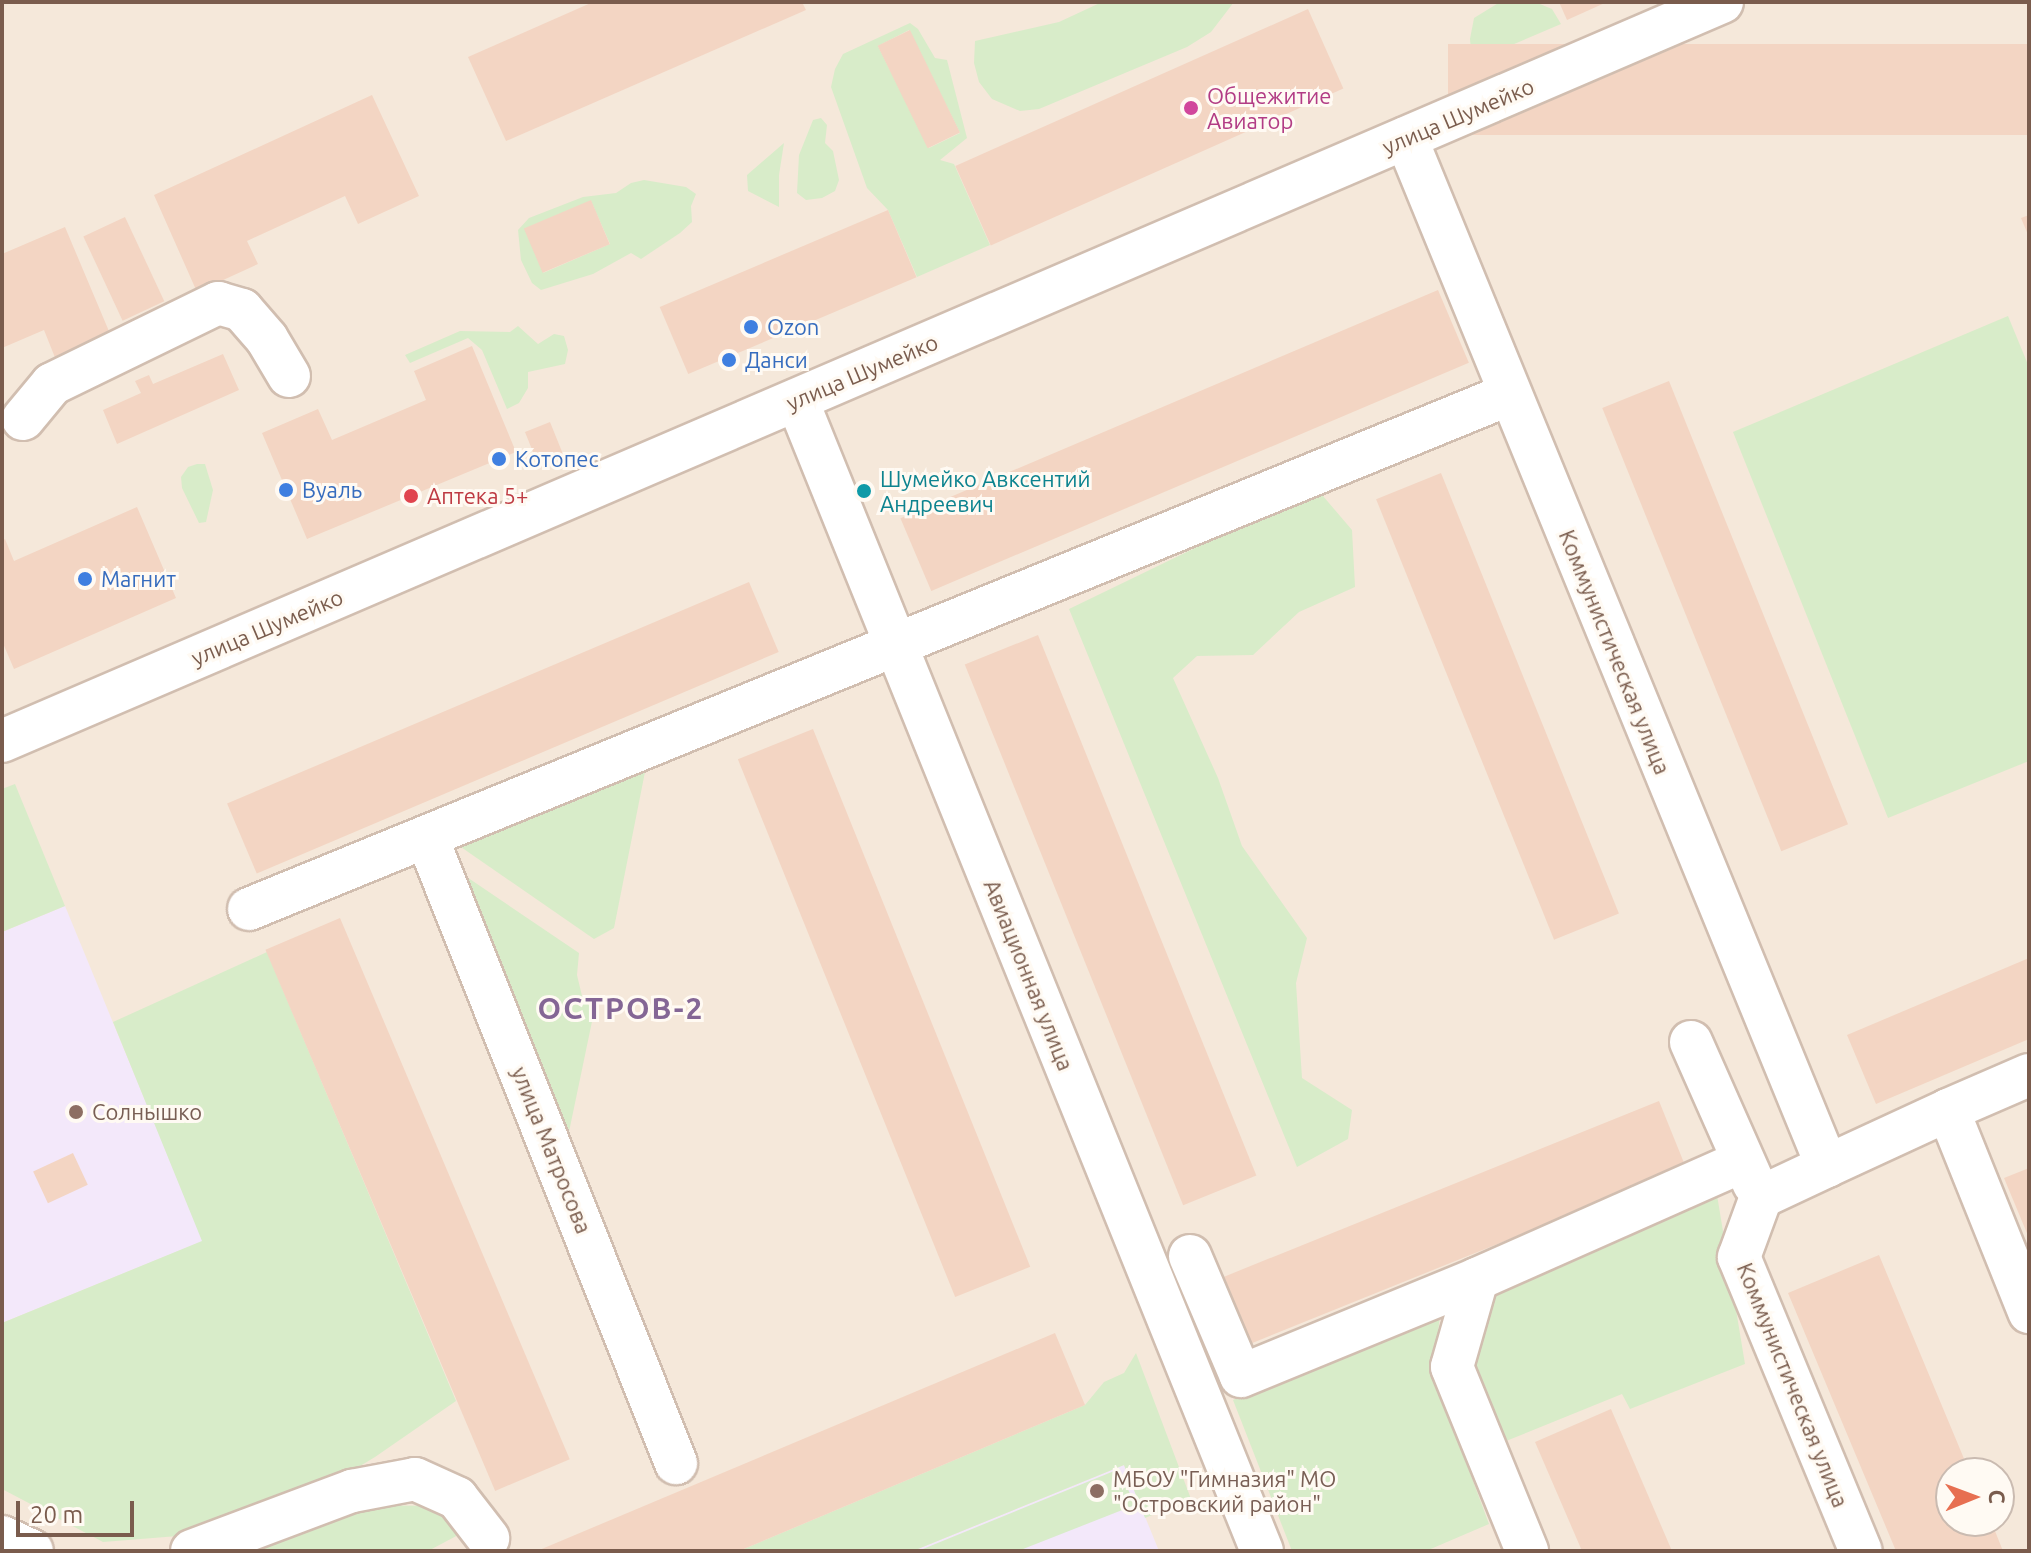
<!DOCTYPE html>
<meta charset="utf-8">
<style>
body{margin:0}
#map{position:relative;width:2031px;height:1553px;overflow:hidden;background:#fdf6ec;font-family:Ubuntu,sans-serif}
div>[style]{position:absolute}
.residential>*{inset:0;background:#f5e8da}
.education>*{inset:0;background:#f3e8fa}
.green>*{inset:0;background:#d8ecc9}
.building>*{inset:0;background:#f3d5c3;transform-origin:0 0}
.roads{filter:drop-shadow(2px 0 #d1beb0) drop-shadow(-2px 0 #d1beb0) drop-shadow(0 2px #d1beb0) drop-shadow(0 -2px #d1beb0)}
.minor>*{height:42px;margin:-21px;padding:0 21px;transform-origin:21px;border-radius:21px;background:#fff}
.dots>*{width:22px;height:22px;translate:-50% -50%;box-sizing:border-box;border:4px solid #fffaf3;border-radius:50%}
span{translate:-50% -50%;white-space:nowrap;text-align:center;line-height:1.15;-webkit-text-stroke:6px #fffaf3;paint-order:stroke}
.hotel-label{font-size:22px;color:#b23c85}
.left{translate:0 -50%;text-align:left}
.street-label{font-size:22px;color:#7a5c4d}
.shop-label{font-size:22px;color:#366cbe}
.culture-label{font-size:22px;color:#0d838f}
.health-label{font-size:22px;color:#be3a42}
.education-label{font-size:22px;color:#785e54}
.district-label{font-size:30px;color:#846695;font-weight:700;letter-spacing:2px}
.frame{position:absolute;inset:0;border:4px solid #7a5c4d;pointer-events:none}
.north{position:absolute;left:1935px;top:1457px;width:80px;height:80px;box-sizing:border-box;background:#fffaf3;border:2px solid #cabbb1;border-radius:50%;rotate:89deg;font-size:22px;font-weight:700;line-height:32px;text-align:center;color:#7a5c4d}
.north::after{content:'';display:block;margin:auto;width:28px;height:36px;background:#e76f51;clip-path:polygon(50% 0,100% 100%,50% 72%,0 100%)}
.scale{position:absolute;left:16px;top:1501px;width:118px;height:36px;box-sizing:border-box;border:4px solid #7a5c4d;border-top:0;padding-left:10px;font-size:24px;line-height:28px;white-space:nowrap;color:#7a5c4d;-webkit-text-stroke:6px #fffaf3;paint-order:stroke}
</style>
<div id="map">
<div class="residential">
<i style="clip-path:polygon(evenodd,2px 2px,2029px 2px,2029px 1551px,2px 1551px,2px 2px,1951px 1473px,1999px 1473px,1999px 1521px,1951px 1521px,1951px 1473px)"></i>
</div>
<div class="education">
<i style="clip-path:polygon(65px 906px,203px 1241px,2px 1323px,2px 932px)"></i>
<i style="clip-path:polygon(1124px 1465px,1159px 1551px,913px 1551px)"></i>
</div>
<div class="green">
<i style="clip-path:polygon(1102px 2px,1234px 2px,1211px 32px,1187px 47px,1039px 109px,1020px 111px,992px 99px,979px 82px,974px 63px,975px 41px,1059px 22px)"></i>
<i style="clip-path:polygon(1500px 2px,1535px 2px,1552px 9px,1561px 24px,1472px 62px,1470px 39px,1474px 18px)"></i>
<i style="clip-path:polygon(evenodd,910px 23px,918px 29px,935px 58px,947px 60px,967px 138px,940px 160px,954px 164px,990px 245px,917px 277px,888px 210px,867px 188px,831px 87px,835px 69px,843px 54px,910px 23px,909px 30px,960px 133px,929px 148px,878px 46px,909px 30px)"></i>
<i style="clip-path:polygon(821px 118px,827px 125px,825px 143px,833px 151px,839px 180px,835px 191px,822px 198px,806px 200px,797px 193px,799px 155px,813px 120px)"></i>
<i style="clip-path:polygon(784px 143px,779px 175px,779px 207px,748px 191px,747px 175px)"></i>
<i style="clip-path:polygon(evenodd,644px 180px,686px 187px,696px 194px,691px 206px,692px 222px,680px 233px,641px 259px,631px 253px,593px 274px,541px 290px,532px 283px,521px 260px,518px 230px,529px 218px,583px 197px,616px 193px,631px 183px,644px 180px,591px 201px,610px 244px,543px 273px,591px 201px)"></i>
<i style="clip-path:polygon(2008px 316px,2029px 367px,2029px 761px,1888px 818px,1733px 432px)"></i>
<i style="clip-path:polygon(518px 326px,538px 344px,554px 334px,564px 336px,568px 350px,565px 364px,528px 372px,528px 388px,519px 403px,507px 409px,482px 350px,468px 338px,410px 363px,405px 355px,460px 331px,510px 332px)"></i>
<i style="clip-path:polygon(197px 464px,205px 464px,213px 490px,206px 522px,199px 523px,182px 488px,181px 477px,188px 467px)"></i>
<i style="clip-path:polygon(1317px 489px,1352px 530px,1355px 587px,1299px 612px,1253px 655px,1197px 656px,1173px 678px,1218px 778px,1242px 846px,1307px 938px,1296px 983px,1302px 1078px,1352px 1110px,1348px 1139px,1297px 1167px,1069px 609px)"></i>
<i style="clip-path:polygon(645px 772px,614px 928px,594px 939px,458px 845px)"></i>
<i style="clip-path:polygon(15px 784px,65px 906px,2px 932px,2px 789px)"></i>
<i style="clip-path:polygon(455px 869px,579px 953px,577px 975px,582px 996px,594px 1012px,565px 1151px)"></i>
<i style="clip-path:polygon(267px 952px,456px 1401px,375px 1457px,299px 1503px,178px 1536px,103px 1542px,2px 1489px,2px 1323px,202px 1241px,113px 1022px)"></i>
<i style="clip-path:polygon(1717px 1195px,1745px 1364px,1630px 1409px,1622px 1394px,1501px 1443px,1468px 1365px,1494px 1288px)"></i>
<i style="clip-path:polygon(1440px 1316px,1433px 1373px,1489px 1524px,1426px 1551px,1292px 1551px,1233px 1400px)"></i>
<i style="clip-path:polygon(1136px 1353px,1191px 1499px,1145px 1518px,1124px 1465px,913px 1551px,739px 1551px,1085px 1405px,1104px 1382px,1124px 1373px)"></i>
<i style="clip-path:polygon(1119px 1469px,1135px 1505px,1018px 1551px,918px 1551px)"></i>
<i style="clip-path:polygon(359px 1505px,434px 1506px,462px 1533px,428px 1551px,251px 1551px)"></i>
</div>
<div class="building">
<i style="clip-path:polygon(593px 2px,802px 2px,806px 10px,506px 141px,468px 57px)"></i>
<i style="clip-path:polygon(1559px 2px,1607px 2px,1567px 20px)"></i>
<i style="left:1308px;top:9px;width:87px;height:386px;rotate:66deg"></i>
<i style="left:910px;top:30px;width:114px;height:36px;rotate:64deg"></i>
<i style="left:2029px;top:44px;width:91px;height:581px;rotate:90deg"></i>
<i style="clip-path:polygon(372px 95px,419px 196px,358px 224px,345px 196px,247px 241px,258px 264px,197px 292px,154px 195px)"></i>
<i style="left:591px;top:200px;width:48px;height:73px;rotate:67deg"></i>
<i style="left:888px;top:210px;width:73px;height:248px;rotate:67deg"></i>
<i style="clip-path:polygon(2029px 215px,2029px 237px,2021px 218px)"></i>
<i style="left:125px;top:217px;width:93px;height:46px;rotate:65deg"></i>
<i style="clip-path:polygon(65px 227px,111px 336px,56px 360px,44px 330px,2px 348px,2px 254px)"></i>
<i style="left:1438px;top:290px;width:79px;height:584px;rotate:67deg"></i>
<i style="clip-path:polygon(472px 346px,516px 452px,307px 539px,262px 433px,318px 409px,332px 440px,426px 400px,414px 371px)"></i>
<i style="clip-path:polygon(223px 354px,239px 390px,117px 444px,103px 410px,141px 393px,135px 381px,149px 375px,153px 384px)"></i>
<i style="left:1669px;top:381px;width:478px;height:72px;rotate:68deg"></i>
<i style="left:550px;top:422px;width:35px;height:27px;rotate:68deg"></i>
<i style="left:1441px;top:473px;width:475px;height:70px;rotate:68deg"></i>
<i style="clip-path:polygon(137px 507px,176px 598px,14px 669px,2px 641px,2px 541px,5px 539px,14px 561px)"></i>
<i style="left:749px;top:582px;width:76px;height:567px;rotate:67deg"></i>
<i style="left:1038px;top:635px;width:583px;height:79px;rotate:68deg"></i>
<i style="left:813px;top:729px;width:580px;height:81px;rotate:68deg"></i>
<i style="left:340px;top:918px;width:588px;height:81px;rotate:67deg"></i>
<i style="clip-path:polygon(2029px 958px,2029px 1039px,1876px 1104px,1847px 1035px)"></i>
<i style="left:1659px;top:1101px;width:72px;height:469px;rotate:68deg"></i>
<i style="left:73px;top:1153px;width:35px;height:44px;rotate:65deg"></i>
<i style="clip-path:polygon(2029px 1168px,2029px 1238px,2004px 1178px)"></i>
<i style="clip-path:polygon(1879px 1255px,1970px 1473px,1951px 1473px,1951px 1521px,1991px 1521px,2003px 1551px,1896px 1551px,1788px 1293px)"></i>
<i style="clip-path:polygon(1055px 1333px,1085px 1405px,739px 1551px,537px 1551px)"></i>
<i style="clip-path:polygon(1611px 1409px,1672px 1551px,1582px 1551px,1535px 1442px)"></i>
</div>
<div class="roads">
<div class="minor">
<i style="left:1406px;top:138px;width:1111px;rotate:67.73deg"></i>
<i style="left:1827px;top:1166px;width:133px;rotate:-24.8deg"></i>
<i style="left:1948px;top:1110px;width:218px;rotate:68.1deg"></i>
<i style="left:797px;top:400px;width:1241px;rotate:68deg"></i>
<i style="left:23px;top:419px;width:45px;rotate:-50.4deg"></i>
<i style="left:52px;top:384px;width:185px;rotate:-26deg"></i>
<i style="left:218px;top:303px;width:25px;rotate:16deg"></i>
<i style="left:242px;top:310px;width:38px;rotate:49deg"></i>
<i style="left:267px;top:339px;width:43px;rotate:59.3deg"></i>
<i style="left:2px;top:741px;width:1872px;rotate:-23.25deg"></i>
<i style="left:427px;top:838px;width:673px;rotate:68.28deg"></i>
<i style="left:249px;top:909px;width:1362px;rotate:-22.22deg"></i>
<i style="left:1691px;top:1042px;width:155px;rotate:66.1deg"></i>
<i style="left:1948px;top:1110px;width:88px;rotate:-23.4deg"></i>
<i style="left:1827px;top:1166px;width:73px;rotate:154.8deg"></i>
<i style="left:1761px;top:1197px;width:64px;rotate:110.1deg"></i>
<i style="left:1739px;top:1257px;width:318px;rotate:67.5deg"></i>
<i style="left:1190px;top:1256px;width:130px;rotate:67deg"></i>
<i style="left:1241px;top:1376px;width:255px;rotate:-22.3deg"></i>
<i style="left:1477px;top:1279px;width:289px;rotate:-23.9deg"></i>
<i style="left:1477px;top:1279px;width:91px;rotate:105.9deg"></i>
<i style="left:1452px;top:1367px;width:199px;rotate:67.8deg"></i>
<i style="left:2px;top:1537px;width:33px;rotate:25deg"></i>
<i style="left:192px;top:1551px;width:171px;rotate:-20.6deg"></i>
<i style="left:352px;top:1491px;width:64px;rotate:-10.8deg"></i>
<i style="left:415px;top:1479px;width:46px;rotate:24.3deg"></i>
<i style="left:457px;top:1498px;width:51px;rotate:52.2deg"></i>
</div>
</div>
<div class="dots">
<i style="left:1191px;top:108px;background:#d1479c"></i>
<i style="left:751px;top:327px;background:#3f7fe0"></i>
<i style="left:729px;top:360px;background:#3f7fe0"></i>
<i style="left:499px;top:459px;background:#3f7fe0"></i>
<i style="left:286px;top:490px;background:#3f7fe0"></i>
<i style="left:864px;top:491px;background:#0f9aa8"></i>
<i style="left:411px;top:496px;background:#e0444e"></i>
<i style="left:85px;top:579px;background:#3f7fe0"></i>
<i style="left:76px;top:1112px;background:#8d6e63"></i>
<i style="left:1097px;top:1491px;background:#8d6e63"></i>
</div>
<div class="hotel-label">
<span class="left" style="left:1207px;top:108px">Общежитие<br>Авиатор</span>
</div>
<div class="street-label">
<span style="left:1458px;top:116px;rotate:-23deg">улица Шумейко</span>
<span style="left:862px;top:372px;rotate:-23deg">улица Шумейко</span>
<span style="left:267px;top:627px;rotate:-23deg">улица Шумейко</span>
<span style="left:1615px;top:652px;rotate:68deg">Коммунистическая улица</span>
<span style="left:1029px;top:975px;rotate:68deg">Авиационная улица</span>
<span style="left:552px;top:1150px;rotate:68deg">улица Матросова</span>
<span style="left:1793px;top:1385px;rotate:68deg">Коммунистическая улица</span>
</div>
<div class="shop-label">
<span class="left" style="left:767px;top:327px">Ozon</span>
<span class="left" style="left:745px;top:360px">Данси</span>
<span class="left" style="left:515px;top:459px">Котопес</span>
<span class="left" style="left:302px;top:490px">Вуаль</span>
<span class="left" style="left:101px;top:579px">Магнит</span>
</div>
<div class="culture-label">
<span class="left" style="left:880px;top:491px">Шумейко Авксентий<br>Андреевич</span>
</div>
<div class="health-label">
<span class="left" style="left:427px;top:496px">Аптека 5+</span>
</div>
<div class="education-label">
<span class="left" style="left:92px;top:1112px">Солнышко</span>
<span class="left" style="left:1113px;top:1491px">МБОУ "Гимназия" МО<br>"Островский район"</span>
</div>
<div class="district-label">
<span style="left:621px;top:1008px">ОСТРОВ-2</span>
</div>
<div class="frame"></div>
<div class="north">С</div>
<div class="scale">20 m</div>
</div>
